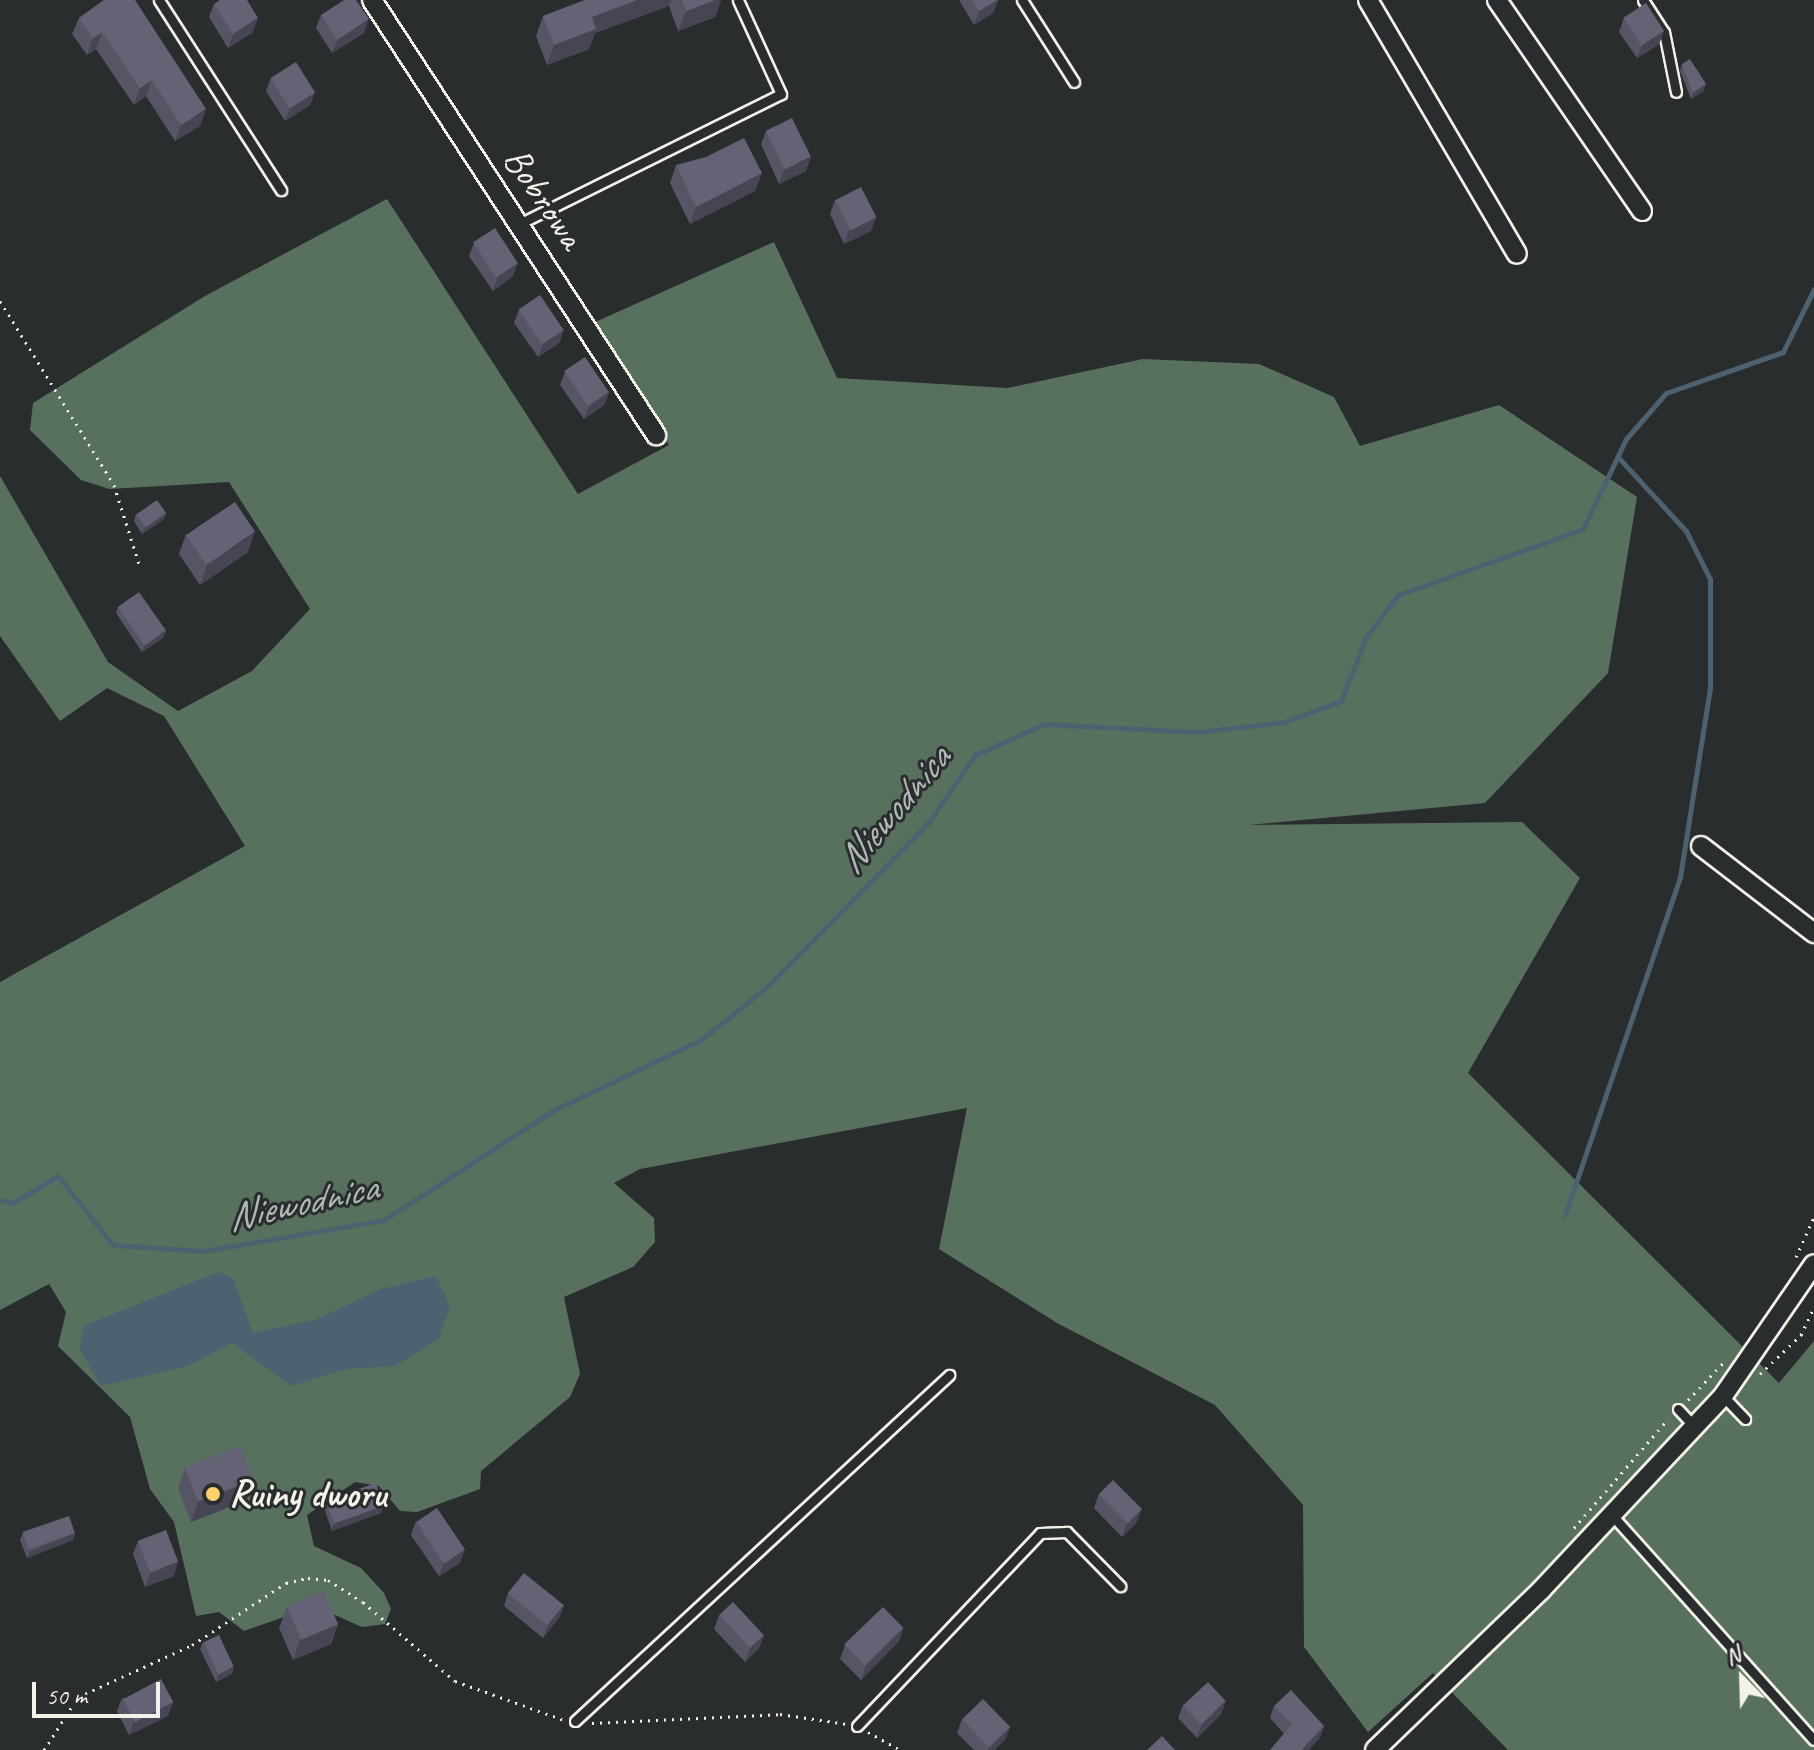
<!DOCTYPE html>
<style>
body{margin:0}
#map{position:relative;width:1814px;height:1750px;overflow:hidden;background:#2a2d2e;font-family:Caveat,sans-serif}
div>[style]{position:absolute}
.green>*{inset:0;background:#58715f}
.water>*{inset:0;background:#4c6270}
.stream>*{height:5px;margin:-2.5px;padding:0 2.5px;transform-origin:2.5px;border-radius:2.5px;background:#4c6270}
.path>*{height:3px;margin-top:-1.5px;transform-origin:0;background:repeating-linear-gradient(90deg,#f4f1e8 0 2px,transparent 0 8px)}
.roads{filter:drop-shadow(2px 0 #f4f1e8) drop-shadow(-2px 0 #f4f1e8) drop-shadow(0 2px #f4f1e8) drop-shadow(0 -2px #f4f1e8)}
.lane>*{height:9px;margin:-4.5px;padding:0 4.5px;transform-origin:4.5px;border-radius:4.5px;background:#2a2d2e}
.street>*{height:18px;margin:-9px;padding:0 9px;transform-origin:9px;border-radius:9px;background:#2a2d2e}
.wall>*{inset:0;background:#565565}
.shaded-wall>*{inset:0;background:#464553}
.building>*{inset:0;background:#646376;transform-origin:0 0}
.dots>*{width:22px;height:22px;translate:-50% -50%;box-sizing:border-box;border:4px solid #2a2d2e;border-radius:50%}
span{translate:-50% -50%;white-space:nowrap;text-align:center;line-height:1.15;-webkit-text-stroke:6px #2a2d2e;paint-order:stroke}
.street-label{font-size:38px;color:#f4f1e8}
.poi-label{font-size:38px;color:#f4f1e8;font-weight:700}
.left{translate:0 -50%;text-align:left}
.water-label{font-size:40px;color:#b1b8b8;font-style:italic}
.north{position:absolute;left:1702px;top:1638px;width:80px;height:80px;-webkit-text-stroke:6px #2a2d2e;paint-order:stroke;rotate:337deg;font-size:22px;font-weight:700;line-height:32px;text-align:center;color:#f4f1e8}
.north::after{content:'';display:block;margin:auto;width:28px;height:36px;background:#f4f1e8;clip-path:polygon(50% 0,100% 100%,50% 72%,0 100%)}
.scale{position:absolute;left:32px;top:1682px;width:128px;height:36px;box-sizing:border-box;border:4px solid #f4f1e8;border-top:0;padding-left:10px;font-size:24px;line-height:28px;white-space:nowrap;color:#f4f1e8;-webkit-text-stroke:6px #2a2d2e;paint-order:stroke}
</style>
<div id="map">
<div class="green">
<i style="clip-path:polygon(387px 199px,578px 494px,669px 445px,593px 323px,774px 242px,837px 378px,1008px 388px,1143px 359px,1259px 364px,1334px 397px,1360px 446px,1499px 405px,1637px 497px,1608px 673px,1485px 803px,1249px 825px,1522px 822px,1580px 878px,1468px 1073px,1779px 1383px,1814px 1341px,1814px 1750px,1508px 1750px,1433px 1673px,1368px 1732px,1304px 1647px,1303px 1505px,1215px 1405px,1057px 1323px,939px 1249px,967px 1108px,640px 1169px,614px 1183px,654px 1218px,655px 1242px,633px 1267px,564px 1297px,580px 1374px,570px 1397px,481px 1471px,480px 1489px,417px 1512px,400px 1511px,379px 1486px,355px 1482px,307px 1515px,314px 1546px,361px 1568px,384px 1593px,391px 1609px,385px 1624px,362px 1627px,315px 1606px,244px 1631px,219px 1612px,196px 1616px,174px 1522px,150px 1489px,130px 1417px,58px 1346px,66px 1312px,49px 1284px,0 1310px,0 982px,245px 846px,164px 716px,107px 688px,60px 721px,0 636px,0 476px,108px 662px,178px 711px,252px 671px,310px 609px,229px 482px,109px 489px,81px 480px,30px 430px,33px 403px,205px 296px)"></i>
</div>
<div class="water">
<i style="clip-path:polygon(218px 1272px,233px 1278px,253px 1333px,315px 1320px,381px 1289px,436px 1276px,450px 1306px,439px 1339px,395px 1366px,346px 1369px,291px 1386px,232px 1343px,188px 1366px,101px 1386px,80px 1350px,83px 1326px)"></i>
</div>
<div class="stream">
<i style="left:0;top:1200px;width:13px;rotate:13deg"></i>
<i style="left:13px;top:1203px;width:52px;rotate:-31deg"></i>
<i style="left:58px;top:1176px;width:88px;rotate:51.4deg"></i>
<i style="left:113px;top:1245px;width:91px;rotate:3.8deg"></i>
<i style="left:204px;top:1251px;width:183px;rotate:-9.8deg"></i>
<i style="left:384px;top:1220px;width:202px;rotate:-32.9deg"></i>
<i style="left:554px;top:1110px;width:164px;rotate:-25.6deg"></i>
<i style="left:702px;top:1039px;width:85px;rotate:-38.8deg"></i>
<i style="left:768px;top:986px;width:228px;rotate:-45.5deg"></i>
<i style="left:928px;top:823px;width:83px;rotate:-55.3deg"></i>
<i style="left:975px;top:755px;width:76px;rotate:-24.2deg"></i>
<i style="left:1044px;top:724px;width:154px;rotate:3deg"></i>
<i style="left:1198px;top:732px;width:87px;rotate:-6.6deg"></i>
<i style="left:1284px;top:722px;width:61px;rotate:-20.2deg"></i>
<i style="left:1341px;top:701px;width:69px;rotate:-68.7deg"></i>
<i style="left:1366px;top:637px;width:53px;rotate:-52.7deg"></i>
<i style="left:1398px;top:595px;width:196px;rotate:-19.6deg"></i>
<i style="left:1583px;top:529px;width:100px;rotate:-64.5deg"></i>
<i style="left:1626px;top:439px;width:61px;rotate:-49deg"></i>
<i style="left:1666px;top:393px;width:124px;rotate:-19.3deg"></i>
<i style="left:1783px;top:352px;width:70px;rotate:-63.8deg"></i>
<i style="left:1565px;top:1215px;width:357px;rotate:-71.2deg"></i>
<i style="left:1680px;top:877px;width:192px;rotate:-81deg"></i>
<i style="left:1710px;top:687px;width:108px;rotate:-90deg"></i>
<i style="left:1710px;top:579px;width:54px;rotate:-116.6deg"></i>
<i style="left:1686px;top:531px;width:100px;rotate:-132.6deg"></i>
</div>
<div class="path">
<i style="left:0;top:301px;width:216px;rotate:58.2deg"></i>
<i style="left:114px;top:485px;width:86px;rotate:72.4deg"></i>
<i style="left:1796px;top:1257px;width:44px;rotate:-65.8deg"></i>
<i style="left:1760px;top:1374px;width:57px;rotate:-43.6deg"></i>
<i style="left:1801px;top:1335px;width:31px;rotate:-65deg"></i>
<i style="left:1688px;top:1400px;width:52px;rotate:-46.5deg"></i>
<i style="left:1574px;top:1528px;width:144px;rotate:-49.2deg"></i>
<i style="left:592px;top:1723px;width:188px;rotate:-2.7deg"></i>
<i style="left:780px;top:1714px;width:68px;rotate:8.5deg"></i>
<i style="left:868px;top:1732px;width:37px;rotate:29deg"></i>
<i style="left:44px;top:1750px;width:63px;rotate:-57.3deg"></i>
<i style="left:78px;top:1697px;width:125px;rotate:-24.5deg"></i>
<i style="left:192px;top:1645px;width:113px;rotate:-33.4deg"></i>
<i style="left:286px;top:1583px;width:23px;rotate:-13deg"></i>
<i style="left:308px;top:1578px;width:20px;rotate:6deg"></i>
<i style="left:328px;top:1580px;width:41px;rotate:32.2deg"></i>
<i style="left:363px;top:1602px;width:121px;rotate:40.7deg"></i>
<i style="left:455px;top:1681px;width:116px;rotate:19.7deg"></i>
</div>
<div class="roads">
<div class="lane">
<i style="left:159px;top:0;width:226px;rotate:57.3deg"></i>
<i style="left:1022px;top:0;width:97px;rotate:57.6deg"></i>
<i style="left:1643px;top:0;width:38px;rotate:57deg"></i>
<i style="left:1664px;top:32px;width:61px;rotate:78.7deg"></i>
<i style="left:521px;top:223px;width:290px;rotate:-26.4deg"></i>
<i style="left:781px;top:94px;width:103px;rotate:-114.6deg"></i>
<i style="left:1723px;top:1396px;width:32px;rotate:46deg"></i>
<i style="left:1678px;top:1409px;width:22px;rotate:47deg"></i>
<i style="left:1612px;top:1515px;width:302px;rotate:48.1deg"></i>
<i style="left:575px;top:1721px;width:510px;rotate:-42.77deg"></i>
<i style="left:857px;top:1726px;width:266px;rotate:-46.5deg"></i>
<i style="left:1040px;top:1533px;width:27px;rotate:-2deg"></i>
<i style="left:1067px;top:1532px;width:76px;rotate:45.5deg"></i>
</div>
<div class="street">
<i style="left:372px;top:0;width:520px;rotate:56.86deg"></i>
<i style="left:1368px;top:0;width:294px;rotate:59.6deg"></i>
<i style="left:1497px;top:0;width:256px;rotate:55.5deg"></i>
<i style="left:1701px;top:846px;width:143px;rotate:37.6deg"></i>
<i style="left:1375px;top:1750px;width:231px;rotate:-43.9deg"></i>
<i style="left:1541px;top:1590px;width:266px;rotate:-46.8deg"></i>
<i style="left:1723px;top:1396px;width:160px;rotate:-55.4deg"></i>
</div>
</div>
<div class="wall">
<i style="clip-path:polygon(104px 0,200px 126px,175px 141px,146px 96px,134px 105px,96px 49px,87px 55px,72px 34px,79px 18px)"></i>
<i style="clip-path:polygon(585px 0,721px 0,715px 17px,678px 31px,669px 6px,595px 33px,589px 49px,547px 65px,536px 36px,543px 16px)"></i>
<i style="clip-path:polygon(959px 0,998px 0,993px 13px,974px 25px)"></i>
<i style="clip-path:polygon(214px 4px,253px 32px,228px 48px,209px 17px)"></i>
<i style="clip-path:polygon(321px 15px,364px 33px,332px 53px,316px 28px)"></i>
<i style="clip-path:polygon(1624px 18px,1664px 31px,1659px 44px,1637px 58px,1619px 32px)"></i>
<i style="clip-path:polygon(1682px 64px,1704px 91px,1691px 99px,1680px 71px)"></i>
<i style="clip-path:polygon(271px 78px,315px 92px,310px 105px,285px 121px,266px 91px)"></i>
<i style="clip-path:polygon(766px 131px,806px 171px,779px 184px,761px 144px)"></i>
<i style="clip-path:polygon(676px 165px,762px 173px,755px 191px,690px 224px,670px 183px)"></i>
<i style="clip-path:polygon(835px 200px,876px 217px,871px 231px,844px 244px,830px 214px)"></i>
<i style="clip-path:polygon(474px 243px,513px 276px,493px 291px,469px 256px)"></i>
<i style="clip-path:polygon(519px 310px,564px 330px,559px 343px,538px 357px,514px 323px)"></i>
<i style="clip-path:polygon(565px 372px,609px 392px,604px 405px,584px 419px,560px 385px)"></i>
<i style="clip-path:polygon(166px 513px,164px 519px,142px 534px,134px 521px,136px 514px)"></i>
<i style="clip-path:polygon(186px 534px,248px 552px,200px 585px,179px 554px)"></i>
<i style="clip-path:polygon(118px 607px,163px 638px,142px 652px,116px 613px)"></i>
<i style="clip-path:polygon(185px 1468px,254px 1480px,247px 1500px,191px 1522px,178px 1488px)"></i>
<i style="clip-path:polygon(1099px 1494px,1137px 1522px,1122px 1537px,1094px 1508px)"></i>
<i style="clip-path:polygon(326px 1502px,384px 1506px,381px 1513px,332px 1531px,324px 1508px)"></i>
<i style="clip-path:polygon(416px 1521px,460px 1563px,439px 1576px,411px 1535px)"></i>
<i style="clip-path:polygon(23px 1533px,75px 1533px,73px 1540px,27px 1558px,20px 1540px)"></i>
<i style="clip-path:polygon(138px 1541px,174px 1576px,145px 1587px,133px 1554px)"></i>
<i style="clip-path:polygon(508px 1593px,564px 1605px,559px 1618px,543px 1638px,504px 1606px)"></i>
<i style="clip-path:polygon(287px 1607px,338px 1624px,331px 1644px,293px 1660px,279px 1628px)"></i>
<i style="clip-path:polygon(719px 1615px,764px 1635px,759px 1648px,745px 1662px,714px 1629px)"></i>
<i style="clip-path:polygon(903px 1628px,899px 1641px,861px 1680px,840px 1659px,845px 1646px)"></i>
<i style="clip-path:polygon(203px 1642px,232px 1674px,216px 1682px,200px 1649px)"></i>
<i style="clip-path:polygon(122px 1698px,173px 1702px,168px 1716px,129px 1735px,117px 1711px)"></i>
<i style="clip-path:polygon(1183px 1705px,1221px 1714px,1197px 1738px,1178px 1718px)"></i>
<i style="clip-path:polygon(1274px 1706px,1324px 1726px,1320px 1738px,1284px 1734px,1270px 1718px)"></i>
<i style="clip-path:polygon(962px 1719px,1010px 1727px,1005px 1740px,994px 1750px,974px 1750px,957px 1733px)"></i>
</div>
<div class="shaded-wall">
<i style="clip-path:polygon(637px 0,671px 0,669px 6px,595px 33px,589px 49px,547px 65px,554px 45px,592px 17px)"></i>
<i style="clip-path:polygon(715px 0,721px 0,715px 17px,678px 31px,686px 11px)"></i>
<i style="clip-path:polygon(998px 0,993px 13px,974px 25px,979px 11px)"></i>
<i style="clip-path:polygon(258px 18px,253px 32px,228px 48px,233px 34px)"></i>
<i style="clip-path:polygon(369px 19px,364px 33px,332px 53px,337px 40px)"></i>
<i style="clip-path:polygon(1664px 31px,1659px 44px,1637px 58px,1642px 45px)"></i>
<i style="clip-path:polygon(102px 32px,96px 49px,87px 55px,93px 38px)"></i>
<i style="clip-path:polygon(152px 80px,146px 96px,134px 105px,140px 88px)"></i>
<i style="clip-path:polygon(1706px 84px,1704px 91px,1691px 99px,1693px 93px)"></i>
<i style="clip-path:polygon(315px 92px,310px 105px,285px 121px,290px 108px)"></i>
<i style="clip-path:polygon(206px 109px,200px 126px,175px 141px,181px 125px)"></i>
<i style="clip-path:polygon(811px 157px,806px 171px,779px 184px,784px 170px)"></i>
<i style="clip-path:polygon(762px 173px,755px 191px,690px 224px,696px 207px)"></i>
<i style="clip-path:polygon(876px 217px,871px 231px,844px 244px,849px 230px)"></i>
<i style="clip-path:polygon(518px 263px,513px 276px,493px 291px,497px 277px)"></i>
<i style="clip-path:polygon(564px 330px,559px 343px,538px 357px,543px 344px)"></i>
<i style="clip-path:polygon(609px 392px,604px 405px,584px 419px,589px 406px)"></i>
<i style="clip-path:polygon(166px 513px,164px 519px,142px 534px,145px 527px)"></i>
<i style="clip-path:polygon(255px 532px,248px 552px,200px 585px,207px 565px)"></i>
<i style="clip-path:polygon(166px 631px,163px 638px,142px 652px,144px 646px)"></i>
<i style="clip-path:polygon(254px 1480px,247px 1500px,191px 1522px,198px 1502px)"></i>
<i style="clip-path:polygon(384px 1506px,381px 1513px,332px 1531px,334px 1524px)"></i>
<i style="clip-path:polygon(1142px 1509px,1137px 1522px,1122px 1537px,1127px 1523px)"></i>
<i style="clip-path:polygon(75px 1533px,73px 1540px,27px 1558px,30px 1551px)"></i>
<i style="clip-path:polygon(465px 1549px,460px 1563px,439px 1576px,444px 1563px)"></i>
<i style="clip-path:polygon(178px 1562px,174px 1576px,145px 1587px,150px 1573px)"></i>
<i style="clip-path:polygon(564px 1605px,559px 1618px,543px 1638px,548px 1624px)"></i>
<i style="clip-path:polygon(338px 1624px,331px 1644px,293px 1660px,300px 1640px)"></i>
<i style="clip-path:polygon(903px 1628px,899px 1641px,861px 1680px,866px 1666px)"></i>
<i style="clip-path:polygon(764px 1635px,759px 1648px,745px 1662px,750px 1648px)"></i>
<i style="clip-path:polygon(234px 1667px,232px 1674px,216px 1682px,218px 1675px)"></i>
<i style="clip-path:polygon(1226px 1701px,1221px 1714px,1197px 1738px,1202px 1724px)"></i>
<i style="clip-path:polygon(173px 1702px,168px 1716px,129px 1735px,134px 1721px)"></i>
<i style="clip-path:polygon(1324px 1726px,1320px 1738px,1309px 1750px,1302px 1750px)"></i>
<i style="clip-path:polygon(1010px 1727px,1005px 1740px,994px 1750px,988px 1750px,989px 1746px)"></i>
</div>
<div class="building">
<i style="clip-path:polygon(104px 0,135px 0,206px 109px,181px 125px,152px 80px,140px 88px,102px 32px,93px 38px,79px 18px)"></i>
<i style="clip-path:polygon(220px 0,247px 0,258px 18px,233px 34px,214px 4px)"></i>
<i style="clip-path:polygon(344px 0,356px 0,369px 19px,337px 40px,321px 15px)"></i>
<i style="clip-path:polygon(585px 0,637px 0,592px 17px,596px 29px,554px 45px,543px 16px)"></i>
<i style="clip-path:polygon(682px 0,715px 0,686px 11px)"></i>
<i style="clip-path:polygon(972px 0,997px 0,979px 11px)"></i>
<i style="left:1646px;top:3px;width:33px;height:27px;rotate:57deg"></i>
<i style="clip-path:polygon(1690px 59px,1706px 84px,1693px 93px,1682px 64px)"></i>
<i style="left:296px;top:62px;width:36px;height:30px;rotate:58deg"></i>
<i style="left:792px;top:118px;width:43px;height:29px;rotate:64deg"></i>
<i style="clip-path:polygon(744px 138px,762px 173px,696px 207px,676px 165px,706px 157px)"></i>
<i style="left:861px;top:187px;width:34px;height:29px;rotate:63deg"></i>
<i style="left:495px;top:228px;width:42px;height:26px;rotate:57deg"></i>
<i style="left:540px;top:295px;width:42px;height:26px;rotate:56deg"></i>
<i style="left:585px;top:357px;width:42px;height:25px;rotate:56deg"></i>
<i style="left:157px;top:500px;width:16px;height:25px;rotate:55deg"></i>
<i style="left:235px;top:502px;width:36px;height:59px;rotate:56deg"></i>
<i style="left:139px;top:592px;width:47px;height:26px;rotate:55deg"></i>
<i style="left:241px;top:1446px;width:36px;height:60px;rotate:69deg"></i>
<i style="left:1113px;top:1480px;width:41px;height:20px;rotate:45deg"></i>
<i style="left:376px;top:1483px;width:24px;height:53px;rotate:71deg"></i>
<i style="left:437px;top:1508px;width:50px;height:25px;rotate:56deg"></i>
<i style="left:69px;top:1516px;width:18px;height:49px;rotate:71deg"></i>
<i style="left:166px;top:1530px;width:34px;height:30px;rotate:69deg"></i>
<i style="left:524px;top:1573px;width:51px;height:26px;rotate:39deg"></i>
<i style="left:324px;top:1591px;width:36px;height:40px;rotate:67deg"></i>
<i style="left:733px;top:1602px;width:45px;height:19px;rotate:47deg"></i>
<i style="left:883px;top:1607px;width:29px;height:54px;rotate:46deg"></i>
<i style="left:219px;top:1635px;width:35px;height:17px;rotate:65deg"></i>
<i style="left:161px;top:1679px;width:26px;height:43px;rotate:62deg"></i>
<i style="left:1208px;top:1682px;width:26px;height:34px;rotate:47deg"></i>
<i style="clip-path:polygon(1291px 1690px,1324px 1726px,1302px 1750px,1270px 1750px,1292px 1724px,1274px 1706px)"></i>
<i style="left:983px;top:1699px;width:39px;height:29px;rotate:46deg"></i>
<i style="clip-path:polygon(1162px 1736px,1175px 1750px,1147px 1750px)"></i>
</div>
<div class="dots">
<i style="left:213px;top:1494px;background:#ffd166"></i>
</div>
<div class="street-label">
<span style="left:544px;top:198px;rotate:56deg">Bobrowa</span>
</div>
<div class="poi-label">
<span class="left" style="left:229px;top:1494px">Ruiny dworu</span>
</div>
<div class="water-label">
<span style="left:893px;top:809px;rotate:-50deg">Niewodnica</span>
<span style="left:302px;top:1202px;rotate:-12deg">Niewodnica</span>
</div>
<div class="north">N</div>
<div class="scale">50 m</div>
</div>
